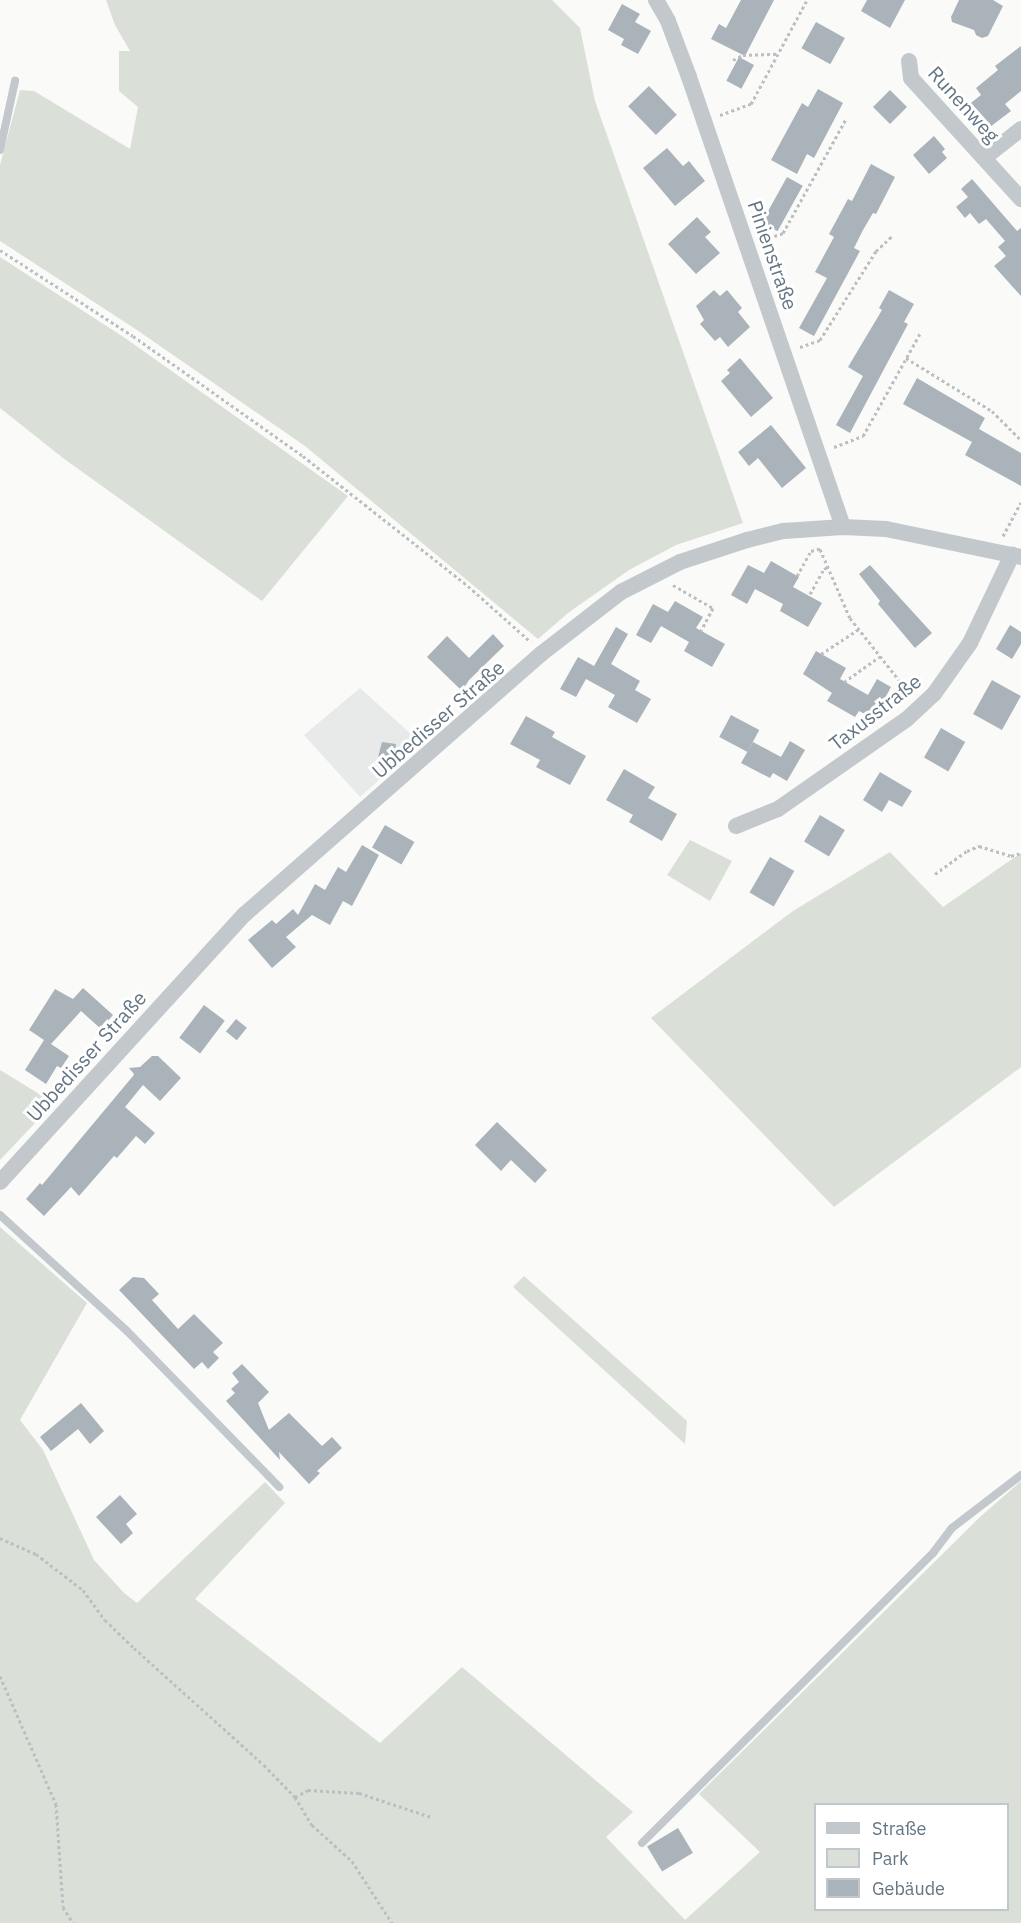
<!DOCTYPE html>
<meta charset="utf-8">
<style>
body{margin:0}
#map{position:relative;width:1021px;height:1923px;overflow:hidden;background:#fafaf8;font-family:"IBM Plex Sans",sans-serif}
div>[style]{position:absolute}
.built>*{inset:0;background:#e8e9e9}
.green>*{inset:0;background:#dadfd7}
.building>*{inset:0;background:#aab3b9;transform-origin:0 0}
.path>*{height:3px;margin-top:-1.5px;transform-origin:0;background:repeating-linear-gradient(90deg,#bbbfc2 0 3px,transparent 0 6px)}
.lane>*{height:8px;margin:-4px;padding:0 4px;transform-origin:4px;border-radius:4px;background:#c3c8cc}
.street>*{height:16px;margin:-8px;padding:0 8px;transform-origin:8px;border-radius:8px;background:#c3c8cc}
span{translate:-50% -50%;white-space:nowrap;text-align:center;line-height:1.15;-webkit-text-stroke:6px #fff;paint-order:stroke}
.street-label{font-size:20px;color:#657683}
.legend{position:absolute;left:814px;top:1803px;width:195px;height:108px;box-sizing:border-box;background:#fff;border:2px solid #c1c8cd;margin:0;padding:8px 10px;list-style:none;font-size:18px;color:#657683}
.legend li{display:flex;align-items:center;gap:12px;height:30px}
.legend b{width:30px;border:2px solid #c1c8cd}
</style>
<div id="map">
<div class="built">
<i style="clip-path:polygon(360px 688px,421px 743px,360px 797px,304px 735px)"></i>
</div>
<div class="green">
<i style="clip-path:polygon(106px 0,552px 0,580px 28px,595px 101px,743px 523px,676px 545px,629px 570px,568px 613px,538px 639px,305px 446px,134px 328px,0 241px,0 165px,20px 90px,34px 91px,130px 149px,138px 107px,119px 91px,119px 51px,130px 51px,115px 25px)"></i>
<i style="clip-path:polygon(0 257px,125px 338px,348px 496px,262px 601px,63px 458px,0 408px)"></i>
<i style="clip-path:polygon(690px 840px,732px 861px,710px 901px,667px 875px)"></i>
<i style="clip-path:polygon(890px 852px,943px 907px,1021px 853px,1021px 1067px,834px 1207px,651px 1018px,793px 911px)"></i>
<i style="clip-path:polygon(0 1070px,54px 1103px,0 1160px)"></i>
<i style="clip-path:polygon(evenodd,0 1227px,87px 1303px,20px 1420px,43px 1450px,94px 1560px,124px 1593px,137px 1603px,265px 1482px,285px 1503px,195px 1599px,380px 1743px,462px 1667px,633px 1812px,606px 1837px,685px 1920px,760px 1852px,699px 1794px,980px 1517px,1021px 1481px,1021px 1923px,0 1923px,0 1227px,816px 1804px,1008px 1804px,1008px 1910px,816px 1910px,816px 1804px)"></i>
<i style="clip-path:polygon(524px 1276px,687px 1421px,685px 1444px,513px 1287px)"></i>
</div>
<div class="building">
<i style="clip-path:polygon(741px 0,774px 0,745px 56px,711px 39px,719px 24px,726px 28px)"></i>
<i style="clip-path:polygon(867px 0,905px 0,890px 28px,861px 11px)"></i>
<i style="clip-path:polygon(959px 0,993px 0,1003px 6px,988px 36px,982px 38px,976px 35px,974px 30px,952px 22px,951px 17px)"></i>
<i style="clip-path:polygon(622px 4px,640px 14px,635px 22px,651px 31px,638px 54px,621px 45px,624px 39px,608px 30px)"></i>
<i style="left:816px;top:22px;width:33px;height:30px;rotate:29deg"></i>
<i style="clip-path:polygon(1021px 46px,1021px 91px,1005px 104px,1011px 111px,986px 130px,967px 106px,981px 95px,976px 88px,998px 70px,995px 66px)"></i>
<i style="left:739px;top:57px;width:17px;height:27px;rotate:28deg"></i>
<i style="left:649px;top:86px;width:40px;height:29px;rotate:46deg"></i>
<i style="clip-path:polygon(818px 89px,843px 103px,814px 158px,807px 154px,797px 174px,771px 160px,802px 103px,808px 107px)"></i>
<i style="left:890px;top:90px;width:24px;height:24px;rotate:45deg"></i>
<i style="clip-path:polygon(934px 136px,945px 149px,942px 152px,947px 158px,929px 174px,913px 155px)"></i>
<i style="clip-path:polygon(667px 148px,683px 166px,689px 161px,705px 181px,675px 206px,643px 168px)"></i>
<i style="clip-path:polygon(871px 164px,895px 177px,876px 214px,873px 213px,863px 230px,854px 248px,860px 251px,814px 336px,799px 328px,827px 278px,815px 272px,834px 237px,829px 234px,848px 199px,852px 201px)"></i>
<i style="left:787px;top:177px;width:18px;height:52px;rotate:29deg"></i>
<i style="clip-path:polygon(972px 179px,1017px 231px,1021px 228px,1021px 296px,994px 266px,1006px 256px,998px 247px,1005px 241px,986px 219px,979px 224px,970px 213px,965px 218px,956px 207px,968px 197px,961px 189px)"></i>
<i style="clip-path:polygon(697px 217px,711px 232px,705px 237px,720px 253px,696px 274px,668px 244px)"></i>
<i style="clip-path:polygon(714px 290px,720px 296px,727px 290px,742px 308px,738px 312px,750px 327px,728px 347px,720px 337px,715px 341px,700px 324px,704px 320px,696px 306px)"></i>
<i style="clip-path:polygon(889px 290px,914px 304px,904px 322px,908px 324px,850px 433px,836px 425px,863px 376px,848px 367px,882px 310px,879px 308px)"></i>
<i style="clip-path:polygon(740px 358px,773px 398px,751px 417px,721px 381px,730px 373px,727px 370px)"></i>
<i style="clip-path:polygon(917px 378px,985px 418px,979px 429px,1021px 453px,1021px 486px,965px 455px,972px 442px,903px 404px)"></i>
<i style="clip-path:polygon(771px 425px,806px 468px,782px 488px,758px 458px,749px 466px,738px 452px)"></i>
<i style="clip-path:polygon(771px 561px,799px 577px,793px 587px,822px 603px,808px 627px,780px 611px,783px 604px,755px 589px,747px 604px,731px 595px,748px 565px,764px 573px)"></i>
<i style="clip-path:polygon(870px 565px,932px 633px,915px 648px,878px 604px,880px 601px,859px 574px)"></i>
<i style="clip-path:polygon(675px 601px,703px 617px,696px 628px,725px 644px,712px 667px,684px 651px,689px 642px,661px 626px,651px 643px,636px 635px,653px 604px,668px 612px)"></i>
<i style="clip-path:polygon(1010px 625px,1021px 632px,1021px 644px,1012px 659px,996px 649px)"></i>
<i style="clip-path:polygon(616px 627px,628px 634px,611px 664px,640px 681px,635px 690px,651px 699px,637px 723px,608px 707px,615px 695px,586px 679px,576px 697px,560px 689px,578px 657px,594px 666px)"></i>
<i style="clip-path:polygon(493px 634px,504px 646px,469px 680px,462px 691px,427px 657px,447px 636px,469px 658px)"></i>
<i style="clip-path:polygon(816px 651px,846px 668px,840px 679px,868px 695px,877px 679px,891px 687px,874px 719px,859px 711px,855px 717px,827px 701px,832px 693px,803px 674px)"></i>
<i style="left:992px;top:680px;width:33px;height:39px;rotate:29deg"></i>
<i style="left:731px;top:715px;width:32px;height:25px;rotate:28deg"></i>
<i style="clip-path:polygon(526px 716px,555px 732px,552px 737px,586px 756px,570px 785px,536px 767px,540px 760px,510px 744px)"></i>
<i style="left:941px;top:728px;width:28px;height:34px;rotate:30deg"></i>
<i style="clip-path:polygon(790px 741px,805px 750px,787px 781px,773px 773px,770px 778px,741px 763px,753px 742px,781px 757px)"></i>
<i style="clip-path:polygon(382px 742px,396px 744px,394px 760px,378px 757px)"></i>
<i style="clip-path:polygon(624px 769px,655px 787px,648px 798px,677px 814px,662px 841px,629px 822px,633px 815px,606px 800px)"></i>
<i style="clip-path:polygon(880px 772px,912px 791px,902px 807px,889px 800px,882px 812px,863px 800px)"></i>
<i style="left:820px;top:815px;width:29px;height:31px;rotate:31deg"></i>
<i style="left:385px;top:825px;width:34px;height:26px;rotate:30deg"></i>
<i style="clip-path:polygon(362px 845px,379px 855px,352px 906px,343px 901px,330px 925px,312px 915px,286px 937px,296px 947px,272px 968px,248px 940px,272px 920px,276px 924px,293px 909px,298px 915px,315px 884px,325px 890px,338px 867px,346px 872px)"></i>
<i style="left:770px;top:857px;width:28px;height:41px;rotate:30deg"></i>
<i style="clip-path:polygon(83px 988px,113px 1015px,101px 1029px,81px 1011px,51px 1044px,69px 1056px,61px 1068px,57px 1066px,46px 1084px,25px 1070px,44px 1040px,29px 1030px,55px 989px,73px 999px)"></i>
<i style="left:204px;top:1005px;width:26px;height:41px;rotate:37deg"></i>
<i style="left:236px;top:1019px;width:14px;height:16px;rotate:39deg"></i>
<i style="clip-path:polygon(152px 1056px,158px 1056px,181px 1078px,160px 1101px,143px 1085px,125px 1107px,155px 1133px,145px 1144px,136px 1136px,117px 1158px,114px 1156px,79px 1196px,71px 1187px,44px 1216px,26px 1199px,40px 1183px,42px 1185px,133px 1076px,134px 1074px,129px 1068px,140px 1067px)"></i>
<i style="clip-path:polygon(497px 1122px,547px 1170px,535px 1183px,511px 1160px,501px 1171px,475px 1145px)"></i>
<i style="clip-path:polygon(133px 1277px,144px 1278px,159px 1294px,152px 1300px,178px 1329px,194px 1314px,223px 1343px,213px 1352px,219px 1358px,208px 1369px,202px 1362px,194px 1369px,119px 1290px)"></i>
<i style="clip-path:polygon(242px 1364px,269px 1392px,258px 1403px,269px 1430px,289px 1413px,322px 1446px,332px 1437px,342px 1448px,317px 1471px,320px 1473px,309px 1484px,279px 1452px,280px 1460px,226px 1401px,235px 1393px,231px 1389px,239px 1382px,232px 1373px)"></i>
<i style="clip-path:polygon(81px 1403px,104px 1431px,90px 1444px,78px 1429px,51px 1451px,40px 1437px)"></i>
<i style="clip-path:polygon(120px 1495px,137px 1514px,126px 1524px,133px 1533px,121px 1544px,96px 1517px)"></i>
<i style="left:678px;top:1828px;width:29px;height:36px;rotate:59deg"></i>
</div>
<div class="path">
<i style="left:733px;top:60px;width:11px;rotate:-27deg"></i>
<i style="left:743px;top:55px;width:34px;rotate:-2deg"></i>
<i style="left:720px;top:115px;width:33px;rotate:-20deg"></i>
<i style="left:751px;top:104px;width:118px;rotate:-61.7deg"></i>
<i style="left:763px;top:240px;width:21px;rotate:-19deg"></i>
<i style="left:783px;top:233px;width:132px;rotate:-61.1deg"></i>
<i style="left:0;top:250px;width:158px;rotate:32.9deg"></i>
<i style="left:133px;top:336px;width:208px;rotate:35.2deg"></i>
<i style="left:303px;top:456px;width:210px;rotate:38.2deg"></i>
<i style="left:468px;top:586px;width:84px;rotate:41.6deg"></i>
<i style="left:800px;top:347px;width:21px;rotate:-19deg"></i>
<i style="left:820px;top:340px;width:105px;rotate:-57.8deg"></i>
<i style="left:876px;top:251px;width:22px;rotate:-43deg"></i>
<i style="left:906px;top:358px;width:101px;rotate:31.6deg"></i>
<i style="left:992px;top:411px;width:41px;rotate:45deg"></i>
<i style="left:834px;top:447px;width:31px;rotate:-21deg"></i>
<i style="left:863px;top:436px;width:119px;rotate:-60.9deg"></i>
<i style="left:1003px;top:536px;width:38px;rotate:-62deg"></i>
<i style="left:820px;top:549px;width:75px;rotate:66.5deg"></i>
<i style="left:850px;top:618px;width:97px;rotate:51.7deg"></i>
<i style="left:797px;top:576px;width:29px;rotate:-61deg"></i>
<i style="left:811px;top:551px;width:11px;rotate:-15deg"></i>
<i style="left:673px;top:585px;width:46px;rotate:29.9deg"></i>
<i style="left:713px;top:608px;width:26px;rotate:118deg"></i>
<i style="left:810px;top:594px;width:29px;rotate:-61deg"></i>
<i style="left:824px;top:569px;width:4px;rotate:-27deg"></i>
<i style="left:821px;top:654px;width:45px;rotate:-33.3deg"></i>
<i style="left:844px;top:682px;width:43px;rotate:-35.5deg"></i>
<i style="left:935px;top:874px;width:39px;rotate:-36deg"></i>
<i style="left:967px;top:851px;width:13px;rotate:-23deg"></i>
<i style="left:979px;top:846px;width:34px;rotate:17deg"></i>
<i style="left:1011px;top:856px;width:10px;rotate:-17deg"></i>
<i style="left:0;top:1538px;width:39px;rotate:24deg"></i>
<i style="left:36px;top:1554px;width:59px;rotate:37.5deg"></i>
<i style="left:83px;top:1590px;width:37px;rotate:54deg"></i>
<i style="left:105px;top:1620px;width:40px;rotate:44deg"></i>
<i style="left:134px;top:1648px;width:175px;rotate:42deg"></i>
<i style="left:264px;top:1765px;width:45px;rotate:45.9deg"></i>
<i style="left:295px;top:1797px;width:33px;rotate:59deg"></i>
<i style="left:312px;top:1825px;width:54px;rotate:42deg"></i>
<i style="left:352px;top:1861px;width:74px;rotate:57.2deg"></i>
<i style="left:0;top:1676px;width:140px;rotate:66.4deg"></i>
<i style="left:56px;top:1804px;width:103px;rotate:86.1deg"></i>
<i style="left:63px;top:1907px;width:19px;rotate:58deg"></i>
<i style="left:295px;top:1797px;width:15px;rotate:-28deg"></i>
<i style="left:308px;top:1790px;width:51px;rotate:3.4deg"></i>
<i style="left:359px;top:1793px;width:76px;rotate:18.4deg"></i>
</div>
<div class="lane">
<i style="left:0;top:150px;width:71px;rotate:-77.7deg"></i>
<i style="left:0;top:1215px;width:172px;rotate:42.4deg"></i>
<i style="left:127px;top:1331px;width:218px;rotate:45.7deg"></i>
<i style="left:642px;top:1843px;width:411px;rotate:-44.9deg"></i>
<i style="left:933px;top:1553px;width:31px;rotate:-53deg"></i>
<i style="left:952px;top:1528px;width:87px;rotate:-37.5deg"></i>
</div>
<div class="street">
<i style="left:656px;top:0;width:24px;rotate:60deg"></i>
<i style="left:668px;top:21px;width:60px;rotate:69.4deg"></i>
<i style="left:689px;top:77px;width:476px;rotate:71.1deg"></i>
<i style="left:909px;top:61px;width:17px;rotate:83deg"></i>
<i style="left:911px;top:78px;width:164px;rotate:47.7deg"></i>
<i style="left:984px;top:158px;width:47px;rotate:-38.1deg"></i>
<i style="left:736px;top:826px;width:45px;rotate:-22deg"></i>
<i style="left:778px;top:809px;width:157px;rotate:-34.9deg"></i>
<i style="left:907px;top:719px;width:37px;rotate:-43deg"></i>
<i style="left:934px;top:694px;width:62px;rotate:-54.8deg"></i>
<i style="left:970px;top:643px;width:98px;rotate:-64.5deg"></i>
<i style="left:0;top:1182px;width:363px;rotate:-47.6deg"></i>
<i style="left:245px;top:914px;width:394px;rotate:-41.3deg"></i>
<i style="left:541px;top:654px;width:101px;rotate:-37.8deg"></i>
<i style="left:621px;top:592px;width:66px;rotate:-27deg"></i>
<i style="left:680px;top:562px;width:71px;rotate:-18.2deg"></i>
<i style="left:747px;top:540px;width:38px;rotate:-14deg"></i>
<i style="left:784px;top:531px;width:59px;rotate:-3.9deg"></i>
<i style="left:843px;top:527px;width:43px;rotate:2.7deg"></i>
<i style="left:886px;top:529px;width:138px;rotate:11.7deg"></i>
</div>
<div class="street-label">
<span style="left:964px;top:104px;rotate:48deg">Runenweg</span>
<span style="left:773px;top:255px;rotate:71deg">Pinienstraße</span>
<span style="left:875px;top:712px;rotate:-38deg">Taxusstraße</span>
<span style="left:438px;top:719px;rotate:-41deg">Ubbedisser Straße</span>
<span style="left:86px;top:1056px;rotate:-48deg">Ubbedisser Straße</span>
</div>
<ul class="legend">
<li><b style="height:8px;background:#c3c8cc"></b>Straße</li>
<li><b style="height:16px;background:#dadfd7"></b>Park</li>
<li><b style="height:16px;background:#aab3b9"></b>Gebäude</li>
</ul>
</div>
